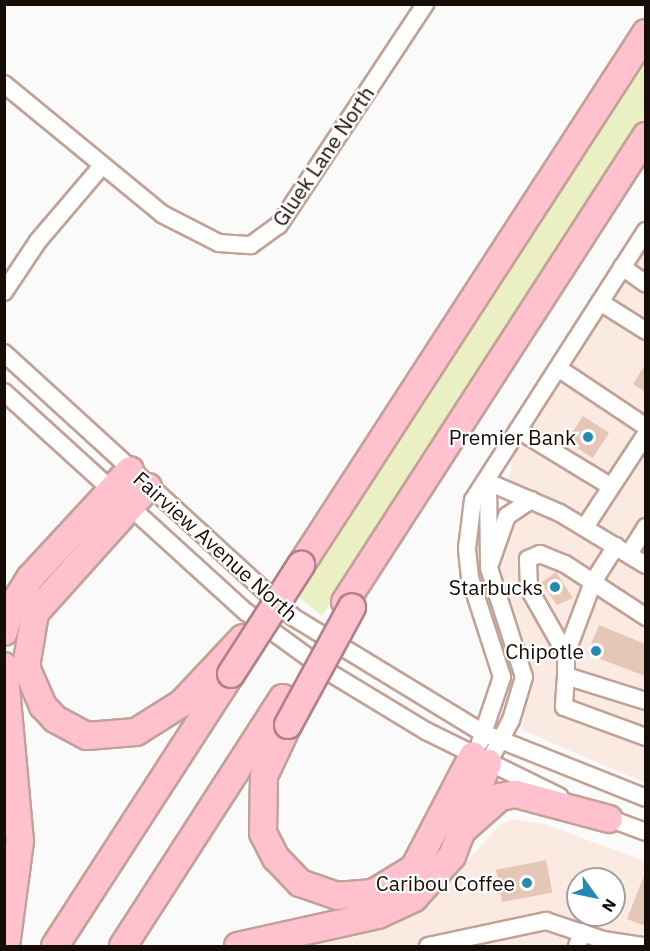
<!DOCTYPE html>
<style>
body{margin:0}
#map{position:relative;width:650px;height:951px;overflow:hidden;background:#fafafa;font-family:"IBM Plex Sans",sans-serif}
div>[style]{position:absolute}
.built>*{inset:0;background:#fbeae2}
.green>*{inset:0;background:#eaefc4}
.building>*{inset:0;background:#e6c7b7;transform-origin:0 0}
.roads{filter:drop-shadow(2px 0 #c1a294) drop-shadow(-2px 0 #c1a294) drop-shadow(0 2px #c1a294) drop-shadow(0 -2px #c1a294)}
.minor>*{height:16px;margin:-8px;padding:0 8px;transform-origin:8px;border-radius:8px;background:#fff}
.highway>*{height:26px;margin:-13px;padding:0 13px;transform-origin:13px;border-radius:13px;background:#ffc1ce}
.bridges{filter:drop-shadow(2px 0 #ae8289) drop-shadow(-2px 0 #ae8289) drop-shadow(0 2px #ae8289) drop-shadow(0 -2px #ae8289)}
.highway-bridge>*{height:26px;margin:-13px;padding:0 13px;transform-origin:13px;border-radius:13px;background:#ffc1ce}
.dots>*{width:16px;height:16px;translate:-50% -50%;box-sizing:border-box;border:3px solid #fff;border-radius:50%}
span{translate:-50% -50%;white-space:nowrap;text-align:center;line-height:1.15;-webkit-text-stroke:4.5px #fff;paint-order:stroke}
.street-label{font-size:21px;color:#170d08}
.poi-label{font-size:21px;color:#170d08}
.right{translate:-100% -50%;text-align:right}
.frame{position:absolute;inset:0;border:6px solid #170d08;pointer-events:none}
.north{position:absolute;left:566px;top:867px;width:60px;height:60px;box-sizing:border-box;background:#fff;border:2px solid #a29e9c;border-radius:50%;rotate:123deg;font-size:16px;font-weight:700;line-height:24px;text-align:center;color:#170d08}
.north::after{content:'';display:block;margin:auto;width:21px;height:27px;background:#248ab3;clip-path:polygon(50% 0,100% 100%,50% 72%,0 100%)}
</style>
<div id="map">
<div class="built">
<i style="clip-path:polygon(645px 250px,645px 783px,522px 730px,531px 666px,497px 567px,512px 458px)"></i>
<i style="clip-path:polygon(evenodd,512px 819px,544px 824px,645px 861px,645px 946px,293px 946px,411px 914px,434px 897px,500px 825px,512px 819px,578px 879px,614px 879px,614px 915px,578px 915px,578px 879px)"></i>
</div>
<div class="green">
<i style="clip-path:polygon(645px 64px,645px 117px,322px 616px,295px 594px)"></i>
</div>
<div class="building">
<i style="clip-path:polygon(645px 365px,645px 392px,633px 384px)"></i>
<i style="left:583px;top:416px;width:31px;height:30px;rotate:33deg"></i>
<i style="clip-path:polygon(556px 572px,573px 598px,557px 605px,541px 583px)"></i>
<i style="clip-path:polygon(599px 625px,645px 644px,645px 676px,587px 654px)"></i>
<i style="left:546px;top:860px;width:33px;height:51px;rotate:79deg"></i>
<i style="clip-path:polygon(645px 873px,645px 926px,627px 919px)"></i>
</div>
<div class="roads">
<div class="minor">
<i style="left:4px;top:84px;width:205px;rotate:39.4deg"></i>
<i style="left:162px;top:214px;width:64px;rotate:27deg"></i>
<i style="left:219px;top:243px;width:32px;rotate:4deg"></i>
<i style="left:251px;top:245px;width:34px;rotate:-36deg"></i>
<i style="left:279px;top:225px;width:265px;rotate:-56.5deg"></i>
<i style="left:622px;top:267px;width:29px;rotate:35deg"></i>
<i style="left:4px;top:292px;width:61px;rotate:-56.3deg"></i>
<i style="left:38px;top:241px;width:97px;rotate:-49.6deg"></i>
<i style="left:600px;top:302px;width:54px;rotate:32.2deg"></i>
<i style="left:4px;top:353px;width:391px;rotate:42.4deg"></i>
<i style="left:293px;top:617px;width:223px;rotate:31.4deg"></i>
<i style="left:483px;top:733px;width:175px;rotate:21.7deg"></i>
<i style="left:558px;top:368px;width:106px;rotate:33.8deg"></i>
<i style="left:4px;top:392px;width:327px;rotate:42.3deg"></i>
<i style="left:246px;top:612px;width:100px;rotate:36.1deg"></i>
<i style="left:327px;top:671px;width:116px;rotate:31.2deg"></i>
<i style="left:426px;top:731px;width:149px;rotate:26.2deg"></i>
<i style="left:518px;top:430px;width:108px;rotate:31.3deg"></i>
<i style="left:488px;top:482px;width:86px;rotate:89.3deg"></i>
<i style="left:489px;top:568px;width:114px;rotate:72.2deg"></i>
<i style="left:524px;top:677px;width:45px;rotate:106.8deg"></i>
<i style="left:511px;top:720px;width:49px;rotate:118.1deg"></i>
<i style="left:488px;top:482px;width:78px;rotate:23.3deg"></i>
<i style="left:560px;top:513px;width:100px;rotate:31.2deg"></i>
<i style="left:585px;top:527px;width:111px;rotate:-56.7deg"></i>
<i style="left:616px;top:546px;width:43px;rotate:122.6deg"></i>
<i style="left:593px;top:582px;width:77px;rotate:110.6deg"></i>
<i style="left:566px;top:654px;width:22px;rotate:90deg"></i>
<i style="left:566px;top:676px;width:84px;rotate:17.4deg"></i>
<i style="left:629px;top:554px;width:32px;rotate:-58deg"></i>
<i style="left:490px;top:564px;width:51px;rotate:-70.5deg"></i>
<i style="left:507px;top:516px;width:29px;rotate:-34deg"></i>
<i style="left:566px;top:654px;width:75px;rotate:-119.6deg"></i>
<i style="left:529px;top:589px;width:30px;rotate:-92deg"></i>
<i style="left:528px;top:559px;width:13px;rotate:-23deg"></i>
<i style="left:540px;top:554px;width:27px;rotate:22deg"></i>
<i style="left:565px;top:564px;width:97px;rotate:33.2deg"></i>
<i style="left:566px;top:676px;width:31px;rotate:94deg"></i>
<i style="left:564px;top:707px;width:87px;rotate:20.1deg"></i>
<i style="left:480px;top:742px;width:69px;rotate:-71.3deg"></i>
<i style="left:502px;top:677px;width:104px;rotate:-107.9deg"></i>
<i style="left:470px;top:578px;width:30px;rotate:-96deg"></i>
<i style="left:467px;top:548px;width:48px;rotate:-82.9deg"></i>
<i style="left:473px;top:500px;width:320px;rotate:-57.3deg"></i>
<i style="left:600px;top:815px;width:49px;rotate:20.3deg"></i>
<i style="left:428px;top:946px;width:121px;rotate:-12deg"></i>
<i style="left:546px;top:921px;width:60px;rotate:18.4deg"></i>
<i style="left:603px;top:940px;width:40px;rotate:8.5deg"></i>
<i style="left:577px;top:946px;width:15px;rotate:-70deg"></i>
</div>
<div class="highway">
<i style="left:148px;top:487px;width:169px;rotate:131.9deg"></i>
<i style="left:35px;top:613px;width:55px;rotate:99.5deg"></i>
<i style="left:26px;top:667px;width:43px;rotate:66.4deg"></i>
<i style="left:43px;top:706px;width:18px;rotate:47deg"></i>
<i style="left:55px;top:719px;width:36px;rotate:28deg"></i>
<i style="left:87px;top:736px;width:49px;rotate:-4.7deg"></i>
<i style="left:136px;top:732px;width:54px;rotate:-32.2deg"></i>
<i style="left:182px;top:703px;width:89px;rotate:-46.8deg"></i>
<i style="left:301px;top:565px;width:634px;rotate:-57.04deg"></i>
<i style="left:345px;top:602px;width:555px;rotate:-57.14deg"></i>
<i style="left:4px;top:632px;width:23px;rotate:-75deg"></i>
<i style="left:10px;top:610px;width:38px;rotate:-58deg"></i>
<i style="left:30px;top:578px;width:147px;rotate:-47.2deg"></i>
<i style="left:4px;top:666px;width:176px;rotate:84.8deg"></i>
<i style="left:20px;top:841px;width:106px;rotate:97.6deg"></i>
<i style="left:288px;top:725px;width:56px;rotate:115.2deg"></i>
<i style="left:264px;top:776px;width:57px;rotate:91deg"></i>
<i style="left:263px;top:833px;width:28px;rotate:63deg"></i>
<i style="left:276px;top:858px;width:35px;rotate:46deg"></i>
<i style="left:300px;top:883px;width:39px;rotate:19deg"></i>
<i style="left:337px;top:896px;width:36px;rotate:-5deg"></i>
<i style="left:373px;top:893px;width:48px;rotate:-31.4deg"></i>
<i style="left:414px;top:868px;width:127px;rotate:-62.4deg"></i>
<i style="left:465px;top:828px;width:47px;rotate:-41.5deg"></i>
<i style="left:500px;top:797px;width:16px;rotate:-11deg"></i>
<i style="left:516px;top:794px;width:96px;rotate:15deg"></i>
<i style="left:55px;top:946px;width:324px;rotate:-57.1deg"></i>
<i style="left:123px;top:946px;width:295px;rotate:-57.2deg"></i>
<i style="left:238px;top:946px;width:143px;rotate:-12.5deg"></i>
<i style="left:378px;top:915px;width:40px;rotate:-25deg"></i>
<i style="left:414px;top:898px;width:57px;rotate:-47.9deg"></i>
<i style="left:452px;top:856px;width:100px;rotate:-68.8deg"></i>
</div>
</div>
<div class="bridges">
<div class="highway-bridge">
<i style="left:231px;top:674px;width:130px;rotate:-57.3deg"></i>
<i style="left:288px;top:725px;width:134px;rotate:-61.5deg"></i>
</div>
</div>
<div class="dots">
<i style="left:588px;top:437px;background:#248ab3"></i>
<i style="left:555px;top:587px;background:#248ab3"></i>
<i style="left:596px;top:651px;background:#248ab3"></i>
<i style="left:527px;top:883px;background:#248ab3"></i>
</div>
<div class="street-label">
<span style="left:323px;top:156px;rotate:-56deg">Gluek Lane North</span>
<span style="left:216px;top:546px;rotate:42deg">Fairview Avenue North</span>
</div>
<div class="poi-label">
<span class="right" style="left:576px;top:437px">Premier Bank</span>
<span class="right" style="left:543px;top:587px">Starbucks</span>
<span class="right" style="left:584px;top:651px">Chipotle</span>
<span class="right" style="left:515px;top:883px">Caribou Coffee</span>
</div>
<div class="frame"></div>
<div class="north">N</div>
</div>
